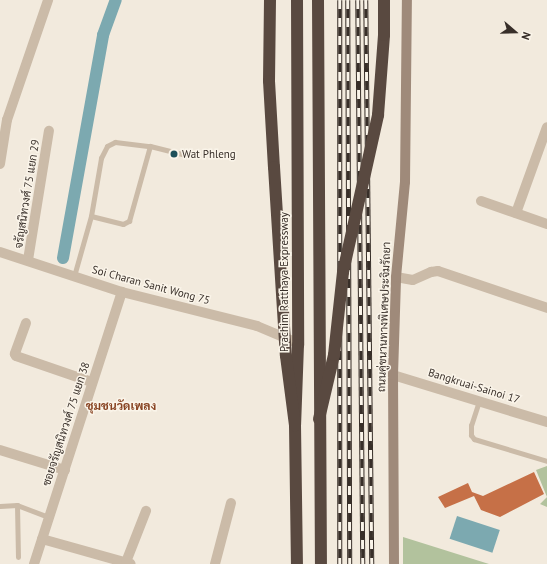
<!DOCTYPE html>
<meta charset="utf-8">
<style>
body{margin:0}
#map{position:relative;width:547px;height:564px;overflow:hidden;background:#f2eadd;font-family:"PT Sans",Sarabun,sans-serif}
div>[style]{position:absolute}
.green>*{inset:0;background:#b2c29d}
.water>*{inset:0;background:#7ca9b0;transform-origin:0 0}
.canal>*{height:12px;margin:-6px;padding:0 6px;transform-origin:6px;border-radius:6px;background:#7ca9b0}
.building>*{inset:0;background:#c67047}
.service>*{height:5px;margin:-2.5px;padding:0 2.5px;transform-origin:2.5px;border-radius:2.5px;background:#cbbba8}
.minor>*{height:10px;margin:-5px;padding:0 5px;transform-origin:5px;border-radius:5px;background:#cbbba8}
.tertiary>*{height:10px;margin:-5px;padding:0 5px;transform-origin:5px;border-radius:5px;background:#cbbba8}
.secondary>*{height:10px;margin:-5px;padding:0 5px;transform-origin:5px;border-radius:5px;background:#9f8a7a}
.motorway>*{height:12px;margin:-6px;padding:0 6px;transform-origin:6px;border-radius:6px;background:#594940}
.rail>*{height:4.5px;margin-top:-2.25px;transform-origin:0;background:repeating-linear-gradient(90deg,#faf4e9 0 9px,#382f29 0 18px);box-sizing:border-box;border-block:1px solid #382f29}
.motorway-bridge>*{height:12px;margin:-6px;padding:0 6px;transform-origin:6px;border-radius:6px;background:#594940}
.dots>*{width:11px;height:11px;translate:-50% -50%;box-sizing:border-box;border:2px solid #faf4e9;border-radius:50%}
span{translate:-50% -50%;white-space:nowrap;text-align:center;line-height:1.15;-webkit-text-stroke:3px #faf4e9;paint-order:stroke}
.poi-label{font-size:11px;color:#382f29}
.left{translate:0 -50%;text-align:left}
.street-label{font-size:11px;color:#382f29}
.neighbourhood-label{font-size:12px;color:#874221;font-weight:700}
.north{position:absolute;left:495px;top:12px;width:40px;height:40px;-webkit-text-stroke:3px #faf4e9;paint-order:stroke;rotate:110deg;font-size:11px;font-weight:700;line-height:16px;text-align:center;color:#382f29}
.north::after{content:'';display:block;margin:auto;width:14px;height:18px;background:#382f29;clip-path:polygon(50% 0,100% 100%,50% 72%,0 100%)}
</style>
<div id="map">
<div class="green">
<i style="clip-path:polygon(547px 466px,547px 507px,540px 504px,547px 497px,536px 470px)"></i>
<i style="clip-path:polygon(403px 537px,489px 564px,403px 564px)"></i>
</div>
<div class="water">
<i style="left:457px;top:516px;width:45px;height:24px;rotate:18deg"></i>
</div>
<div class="canal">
<i style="left:63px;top:258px;width:227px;rotate:-79.8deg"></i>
<i style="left:103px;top:35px;width:37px;rotate:-70deg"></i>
</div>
<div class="building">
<i style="clip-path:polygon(534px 472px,544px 494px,500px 517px,481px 510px,474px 496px,445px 508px,438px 497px,468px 483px,472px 492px,483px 496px)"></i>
</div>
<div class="service">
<i style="left:91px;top:216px;width:33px;rotate:14deg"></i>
<i style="left:123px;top:224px;width:7px;rotate:-27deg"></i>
<i style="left:129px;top:221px;width:78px;rotate:-74.4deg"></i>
<i style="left:74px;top:276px;width:62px;rotate:-74.2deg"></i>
<i style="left:91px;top:216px;width:59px;rotate:-80.2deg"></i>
<i style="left:101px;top:158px;width:13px;rotate:-63deg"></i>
<i style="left:107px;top:146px;width:9px;rotate:-27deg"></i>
<i style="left:115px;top:142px;width:35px;rotate:7deg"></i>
<i style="left:150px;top:146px;width:34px;rotate:14deg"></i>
<i style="left:479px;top:401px;width:25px;rotate:108deg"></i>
<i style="left:471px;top:425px;width:10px;rotate:90deg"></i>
<i style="left:471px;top:435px;width:5px;rotate:53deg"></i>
<i style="left:474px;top:439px;width:76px;rotate:16.8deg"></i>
<i style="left:17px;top:505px;width:52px;rotate:88.9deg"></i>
<i style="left:0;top:506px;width:17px;rotate:-3deg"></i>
<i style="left:17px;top:505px;width:34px;rotate:21deg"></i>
</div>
<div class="minor">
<i style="left:0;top:164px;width:45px;rotate:-81deg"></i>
<i style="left:7px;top:120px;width:127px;rotate:-71.1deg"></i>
<i style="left:481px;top:201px;width:70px;rotate:19.2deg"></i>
<i style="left:516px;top:213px;width:91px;rotate:-70.2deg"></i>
<i style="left:28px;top:260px;width:131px;rotate:-80.8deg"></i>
<i style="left:396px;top:277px;width:17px;rotate:10deg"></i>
<i style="left:413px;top:280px;width:20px;rotate:-24deg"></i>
<i style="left:431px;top:272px;width:7px;rotate:-8deg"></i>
<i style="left:438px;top:271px;width:115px;rotate:18.7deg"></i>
<i style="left:26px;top:323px;width:33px;rotate:110deg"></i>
<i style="left:15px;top:354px;width:2px;rotate:63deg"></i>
<i style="left:16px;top:356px;width:80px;rotate:18.9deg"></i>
<i style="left:0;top:450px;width:68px;rotate:17.1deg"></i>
<i style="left:42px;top:539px;width:92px;rotate:15.7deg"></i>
<i style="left:126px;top:562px;width:55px;rotate:-68.6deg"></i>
<i style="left:34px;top:564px;width:286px;rotate:-72.1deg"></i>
<i style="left:215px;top:564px;width:63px;rotate:-75.3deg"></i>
</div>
<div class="tertiary">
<i style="left:0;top:252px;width:128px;rotate:18.2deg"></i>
<i style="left:122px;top:292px;width:139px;rotate:14.1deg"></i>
<i style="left:257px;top:326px;width:41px;rotate:22.8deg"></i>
<i style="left:393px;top:375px;width:161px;rotate:17deg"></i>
</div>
<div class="secondary">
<i style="left:394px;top:564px;width:189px;rotate:-90.3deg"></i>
<i style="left:393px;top:375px;width:98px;rotate:-88.2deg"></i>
<i style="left:396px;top:277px;width:95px;rotate:-84.6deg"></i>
<i style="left:405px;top:182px;width:182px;rotate:-89.4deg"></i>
</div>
<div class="motorway">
<i style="left:297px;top:0;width:345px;rotate:89.8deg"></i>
<i style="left:298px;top:345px;width:80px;rotate:92.1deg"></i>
<i style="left:295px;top:425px;width:139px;rotate:89.2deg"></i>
<i style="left:318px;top:0;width:564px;rotate:89.7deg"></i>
</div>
<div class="rail">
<i style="left:340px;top:0;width:564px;rotate:90deg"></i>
<i style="left:348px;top:0;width:564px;rotate:89.8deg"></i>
<i style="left:358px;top:0;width:564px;rotate:89.49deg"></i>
<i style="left:366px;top:0;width:564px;rotate:89.39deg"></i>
</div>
<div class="motorway-bridge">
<i style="left:270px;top:0;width:81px;rotate:90.7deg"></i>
<i style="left:269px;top:81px;width:86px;rotate:86.7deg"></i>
<i style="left:274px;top:167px;width:189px;rotate:86.4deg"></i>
<i style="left:286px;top:356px;width:70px;rotate:82.6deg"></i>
<i style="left:319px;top:419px;width:66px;rotate:-76.8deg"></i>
<i style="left:334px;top:355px;width:83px;rotate:-83.8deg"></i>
<i style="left:343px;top:272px;width:161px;rotate:-77.4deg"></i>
<i style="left:378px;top:115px;width:80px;rotate:-85.7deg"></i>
<i style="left:384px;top:35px;width:35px;rotate:-90deg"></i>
</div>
<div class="dots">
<i style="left:174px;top:154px;background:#1e515a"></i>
</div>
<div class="poi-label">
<span class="left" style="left:182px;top:154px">Wat Phleng</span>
</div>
<div class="street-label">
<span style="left:27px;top:194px;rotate:-81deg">จรัญสนิทวงศ์ 75 แยก 29</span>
<span style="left:284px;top:282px;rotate:-90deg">Prachim Ratthaya Expressway</span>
<span style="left:151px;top:285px;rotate:15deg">Soi Charan Sanit Wong 75</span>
<span style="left:384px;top:317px;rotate:-88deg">ถนนคู่ขนานทางพิเศษประจิมรัถยา</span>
<span style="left:474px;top:386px;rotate:17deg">Bangkruai-Sainoi 17</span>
<span style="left:66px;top:424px;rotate:-72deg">ซอยจรัญสนิทวงศ์ 75 แยก 38</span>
</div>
<div class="neighbourhood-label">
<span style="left:121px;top:406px">ชุมชนวัดเพลง</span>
</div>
<div class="north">N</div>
</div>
